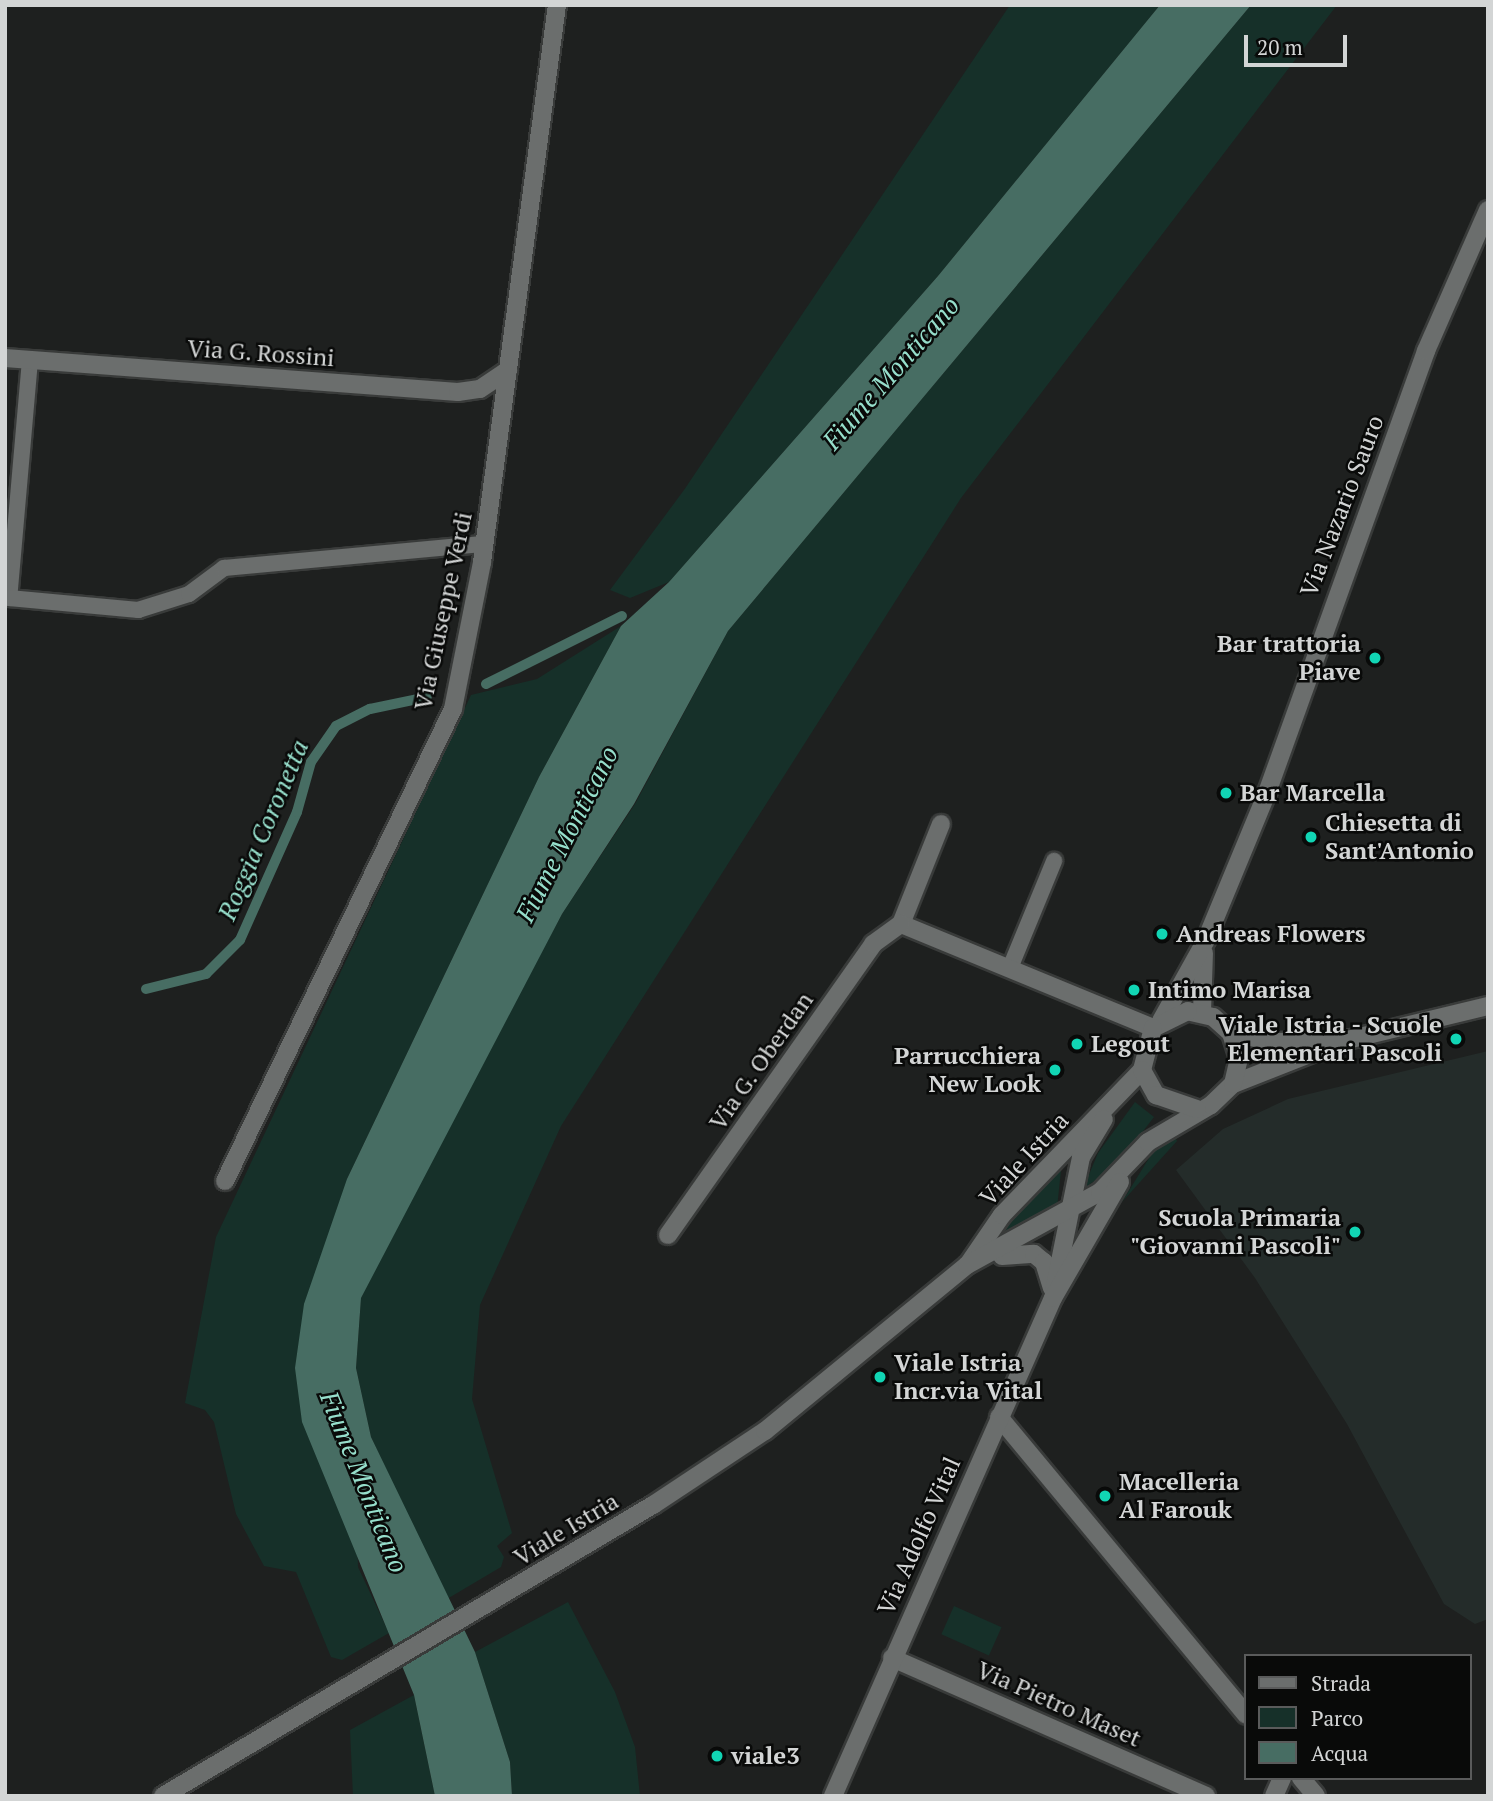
<!DOCTYPE html>
<style>
body{margin:0}
#map{position:relative;width:1493px;height:1801px;overflow:hidden;background:#1e201f;font-family:"PT Serif",serif}
div>[style]{position:absolute}
.built>*{inset:0;background:#242c2a}
.green>*{inset:0;background:#163029;transform-origin:0 0}
.water>*{inset:0;background:#476d63}
.stream>*{height:10px;margin:-5px;padding:0 5px;transform-origin:5px;border-radius:5px;background:#476d63}
.roads{filter:drop-shadow(2px 0 #393b3a) drop-shadow(-2px 0 #393b3a) drop-shadow(0 2px #393b3a) drop-shadow(0 -2px #393b3a)}
.service>*{height:16px;margin:-8px;padding:0 8px;transform-origin:8px;border-radius:8px;background:#6b6e6d}
.minor>*{height:18px;margin:-9px;padding:0 9px;transform-origin:9px;border-radius:9px;background:#6b6e6d}
.tertiary>*{height:18px;margin:-9px;padding:0 9px;transform-origin:9px;border-radius:9px;background:#6b6e6d}
.dots>*{width:19px;height:19px;translate:-50% -50%;box-sizing:border-box;border:4px solid #090a09;border-radius:50%}
span{translate:-50% -50%;white-space:nowrap;text-align:center;line-height:1.15;-webkit-text-stroke:5px #090a09;paint-order:stroke}
.street-label{font-size:24px;color:#d3d5d5}
.poi-label{font-size:24px;color:#d3d5d5;font-weight:700}
.right{translate:-100% -50%;text-align:right}
.left{translate:0 -50%;text-align:left}
.water-label{font-size:26px;color:#96decb;font-style:italic}
.frame{position:absolute;inset:0;border:7px solid #d3d5d5;pointer-events:none}
.legend{position:absolute;left:1244px;top:1654px;width:228px;height:126px;box-sizing:border-box;background:#090a09;border:2px solid #5a5b5b;margin:0;padding:9px 12px;list-style:none;font-size:21px;color:#d3d5d5}
.legend li{display:flex;align-items:center;gap:14px;height:35px}
.legend b{width:35px;border:2px solid #5a5b5b}
.scale{position:absolute;left:1244px;top:35px;width:103px;height:32px;box-sizing:border-box;border:4px solid #d3d5d5;border-top:0;padding-left:9px;font-size:21px;line-height:24px;white-space:nowrap;color:#d3d5d5;-webkit-text-stroke:5px #090a09;paint-order:stroke}
</style>
<div id="map">
<div class="built">
<i style="clip-path:polygon(1488px 1051px,1488px 1619px,1475px 1624px,1444px 1604px,1347px 1424px,1255px 1278px,1176px 1170px,1223px 1129px,1288px 1099px)"></i>
</div>
<div class="green">
<i style="clip-path:polygon(1010px 5px,1160px 5px,938px 276px,669px 582px,630px 598px,610px 590px,684px 490px)"></i>
<i style="clip-path:polygon(1251px 5px,1337px 5px,961px 498px,561px 1126px,480px 1305px,472px 1399px,512px 1533px,497px 1546px,504px 1557px,501px 1567px,447px 1599px,371px 1437px,356px 1368px,361px 1298px,401px 1211px,562px 914px,635px 804px,728px 631px)"></i>
<i style="clip-path:polygon(621px 626px,539px 777px,347px 1179px,358px 1567px,389px 1633px,342px 1660px,331px 1657px,296px 1572px,264px 1566px,236px 1514px,214px 1422px,205px 1410px,185px 1403px,216px 1237px,471px 695px,537px 679px)"></i>
<i style="clip-path:polygon(1135px 1102px,1154px 1117px,1117px 1165px,1083px 1189px,1098px 1153px)"></i>
<i style="clip-path:polygon(1175px 1137px,1177px 1141px,1122px 1202px,1154px 1150px)"></i>
<i style="clip-path:polygon(1061px 1170px,1057px 1208px,1003px 1238px,1003px 1230px)"></i>
<i style="clip-path:polygon(568px 1602px,615px 1692px,635px 1747px,640px 1796px,512px 1796px,510px 1762px,475px 1652px)"></i>
<i style="left:954px;top:1606px;width:52px;height:31px;rotate:24deg"></i>
<i style="clip-path:polygon(414px 1695px,435px 1796px,353px 1796px,350px 1730px)"></i>
</div>
<div class="water">
<i style="clip-path:polygon(1160px 5px,1251px 5px,728px 631px,634px 804px,562px 914px,361px 1298px,356px 1368px,371px 1437px,475px 1652px,510px 1762px,512px 1796px,435px 1796px,414px 1695px,302px 1422px,295px 1368px,304px 1304px,347px 1179px,539px 777px,621px 626px,669px 582px,938px 276px)"></i>
</div>
<div class="stream">
<i style="left:486px;top:684px;width:152px;rotate:-26.6deg"></i>
<i style="left:146px;top:989px;width:62px;rotate:-14deg"></i>
<i style="left:206px;top:974px;width:48px;rotate:-45deg"></i>
<i style="left:240px;top:940px;width:140px;rotate:-66deg"></i>
<i style="left:297px;top:812px;width:52px;rotate:-74.4deg"></i>
<i style="left:311px;top:762px;width:44px;rotate:-55.2deg"></i>
<i style="left:336px;top:726px;width:38px;rotate:-27deg"></i>
<i style="left:370px;top:709px;width:58px;rotate:-11.9deg"></i>
</div>
<div class="roads">
<div class="service">
<i style="left:30px;top:360px;width:239px;rotate:95deg"></i>
<i style="left:9px;top:598px;width:130px;rotate:5.3deg"></i>
<i style="left:138px;top:610px;width:53px;rotate:-17.4deg"></i>
<i style="left:189px;top:594px;width:44px;rotate:-36.6deg"></i>
<i style="left:224px;top:568px;width:262px;rotate:-5.3deg"></i>
<i style="left:1010px;top:968px;width:116px;rotate:-67.6deg"></i>
</div>
<div class="minor">
<i style="left:5px;top:358px;width:454px;rotate:4.3deg"></i>
<i style="left:458px;top:392px;width:22px;rotate:-8deg"></i>
<i style="left:480px;top:389px;width:34px;rotate:-34deg"></i>
<i style="left:941px;top:824px;width:108px;rotate:111.8deg"></i>
<i style="left:901px;top:924px;width:273px;rotate:22.4deg"></i>
<i style="left:1202px;top:1012px;width:59px;rotate:-88.1deg"></i>
<i style="left:1161px;top:1021px;width:93px;rotate:-60.9deg"></i>
<i style="left:1206px;top:940px;width:162px;rotate:-67.5deg"></i>
<i style="left:1268px;top:790px;width:467px;rotate:-70.2deg"></i>
<i style="left:1426px;top:351px;width:154px;rotate:-66.3deg"></i>
<i style="left:225px;top:1181px;width:524px;rotate:-64.22deg"></i>
<i style="left:453px;top:709px;width:150px;rotate:-78.8deg"></i>
<i style="left:482px;top:562px;width:562px;rotate:-82.33deg"></i>
<i style="left:668px;top:1235px;width:356px;rotate:-54.8deg"></i>
<i style="left:873px;top:944px;width:34px;rotate:-36deg"></i>
<i style="left:999px;top:1417px;width:387px;rotate:50.3deg"></i>
<i style="left:892px;top:1658px;width:343px;rotate:23.7deg"></i>
<i style="left:1301px;top:1778px;width:23px;rotate:50deg"></i>
<i style="left:1274px;top:1796px;width:20px;rotate:-66deg"></i>
</div>
<div class="tertiary">
<i style="left:1231px;top:1033px;width:44px;rotate:11.8deg"></i>
<i style="left:1274px;top:1042px;width:55px;rotate:-1deg"></i>
<i style="left:1233px;top:1084px;width:118px;rotate:-21.4deg"></i>
<i style="left:1343px;top:1041px;width:149px;rotate:-13.6deg"></i>
<i style="left:1002px;top:1256px;width:32px;rotate:-4deg"></i>
<i style="left:1034px;top:1254px;width:13px;rotate:39deg"></i>
<i style="left:1044px;top:1262px;width:27px;rotate:73deg"></i>
<i style="left:969px;top:1263px;width:58px;rotate:-55.5deg"></i>
<i style="left:1002px;top:1215px;width:202px;rotate:-46deg"></i>
<i style="left:1054px;top:1291px;width:137px;rotate:-78.6deg"></i>
<i style="left:1081px;top:1157px;width:44px;rotate:-58.8deg"></i>
<i style="left:163px;top:1796px;width:570px;rotate:-30.71deg"></i>
<i style="left:653px;top:1505px;width:134px;rotate:-33.5deg"></i>
<i style="left:765px;top:1431px;width:261px;rotate:-39.4deg"></i>
<i style="left:967px;top:1265px;width:152px;rotate:-28.8deg"></i>
<i style="left:1100px;top:1192px;width:69px;rotate:-46.2deg"></i>
<i style="left:1148px;top:1142px;width:73px;rotate:-30.4deg"></i>
<i style="left:1211px;top:1105px;width:30px;rotate:-44deg"></i>
<i style="left:1233px;top:1084px;width:27px;rotate:-77deg"></i>
<i style="left:1239px;top:1058px;width:26px;rotate:-108deg"></i>
<i style="left:1231px;top:1033px;width:24px;rotate:-138deg"></i>
<i style="left:1213px;top:1017px;width:26px;rotate:-167deg"></i>
<i style="left:1188px;top:1011px;width:39px;rotate:154deg"></i>
<i style="left:1153px;top:1028px;width:43px;rotate:104.7deg"></i>
<i style="left:1142px;top:1070px;width:29px;rotate:61deg"></i>
<i style="left:1156px;top:1095px;width:43px;rotate:18.9deg"></i>
<i style="left:833px;top:1796px;width:544px;rotate:-66.17deg"></i>
<i style="left:1053px;top:1298px;width:134px;rotate:-60deg"></i>
</div>
</div>
<div class="dots">
<i style="left:1375px;top:658px;background:#11d5b4"></i>
<i style="left:1226px;top:793px;background:#11d5b4"></i>
<i style="left:1311px;top:837px;background:#11d5b4"></i>
<i style="left:1162px;top:934px;background:#11d5b4"></i>
<i style="left:1134px;top:990px;background:#11d5b4"></i>
<i style="left:1456px;top:1039px;background:#11d5b4"></i>
<i style="left:1077px;top:1044px;background:#11d5b4"></i>
<i style="left:1055px;top:1070px;background:#11d5b4"></i>
<i style="left:1355px;top:1232px;background:#11d5b4"></i>
<i style="left:880px;top:1377px;background:#11d5b4"></i>
<i style="left:1105px;top:1496px;background:#11d5b4"></i>
<i style="left:717px;top:1756px;background:#11d5b4"></i>
</div>
<div class="street-label">
<span style="left:261px;top:353px;rotate:4deg">Via G. Rossini</span>
<span style="left:1342px;top:506px;rotate:-69deg">Via Nazario Sauro</span>
<span style="left:443px;top:611px;rotate:-78deg">Via Giuseppe Verdi</span>
<span style="left:761px;top:1061px;rotate:-55deg">Via G. Oberdan</span>
<span style="left:1024px;top:1159px;rotate:-47deg">Viale Istria</span>
<span style="left:566px;top:1529px;rotate:-31deg">Viale Istria</span>
<span style="left:919px;top:1536px;rotate:-66deg">Via Adolfo Vital</span>
<span style="left:1059px;top:1704px;rotate:24deg">Via Pietro Maset</span>
</div>
<div class="poi-label">
<span class="right" style="left:1361px;top:658px">Bar trattoria<br>Piave</span>
<span class="left" style="left:1240px;top:793px">Bar Marcella</span>
<span class="left" style="left:1325px;top:837px">Chiesetta di<br>Sant'Antonio</span>
<span class="left" style="left:1176px;top:934px">Andreas Flowers</span>
<span class="left" style="left:1148px;top:990px">Intimo Marisa</span>
<span class="right" style="left:1442px;top:1039px">Viale Istria - Scuole<br>Elementari Pascoli</span>
<span class="left" style="left:1091px;top:1044px">Legout</span>
<span class="right" style="left:1041px;top:1070px">Parrucchiera<br>New Look</span>
<span class="right" style="left:1341px;top:1232px">Scuola Primaria<br>"Giovanni Pascoli"</span>
<span class="left" style="left:894px;top:1377px">Viale Istria<br>Incr.via Vital</span>
<span class="left" style="left:1119px;top:1496px">Macelleria<br>Al Farouk</span>
<span class="left" style="left:731px;top:1756px">viale3</span>
</div>
<div class="water-label">
<span style="left:891px;top:373px;rotate:-49deg">Fiume Monticano</span>
<span style="left:263px;top:830px;rotate:-67deg">Roggia Coronetta</span>
<span style="left:567px;top:834px;rotate:-63deg">Fiume Monticano</span>
<span style="left:364px;top:1482px;rotate:68deg">Fiume Monticano</span>
</div>
<div class="frame"></div>
<ul class="legend">
<li><b style="height:9px;background:#6b6e6d"></b>Strada</li>
<li><b style="height:19px;background:#163029"></b>Parco</li>
<li><b style="height:19px;background:#476d63"></b>Acqua</li>
</ul>
<div class="scale">20 m</div>
</div>
